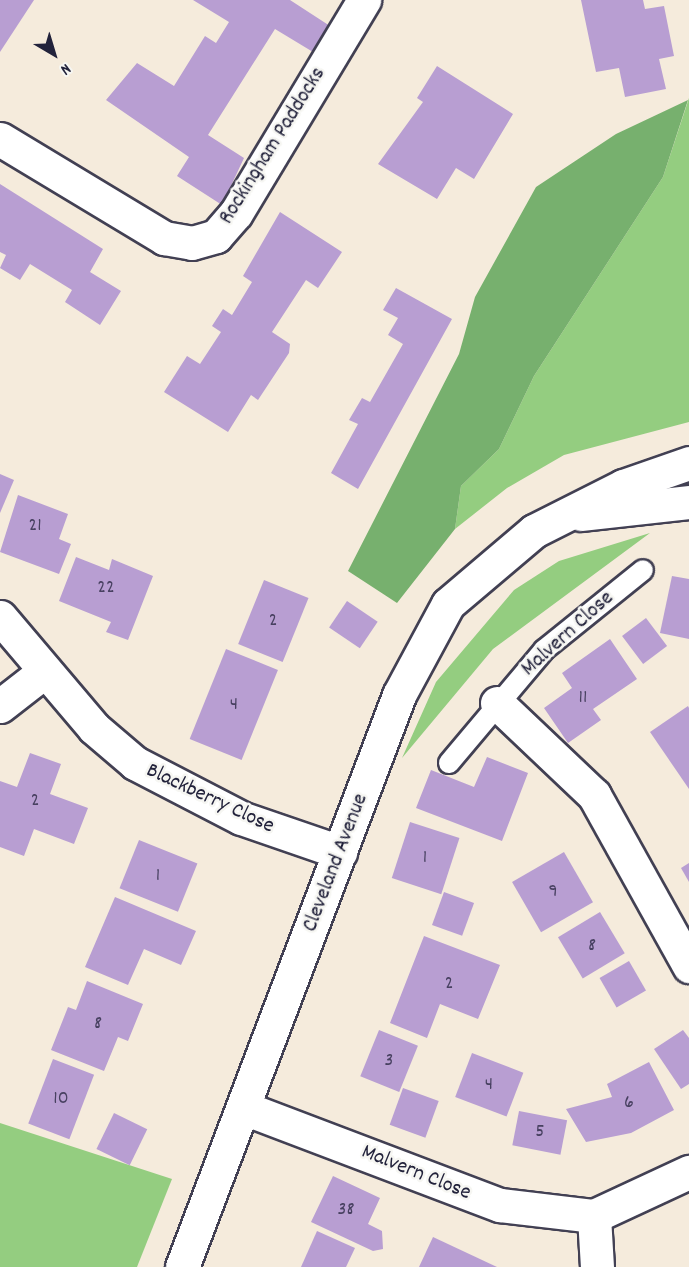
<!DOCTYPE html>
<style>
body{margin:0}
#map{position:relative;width:689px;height:1267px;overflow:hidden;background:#f5ebdc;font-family:Dekko,sans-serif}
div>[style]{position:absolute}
.green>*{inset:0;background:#94cd80}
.forest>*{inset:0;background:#77b06e}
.building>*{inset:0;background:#b89ed2;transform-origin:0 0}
.roads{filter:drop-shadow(2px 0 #424053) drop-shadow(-2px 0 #424053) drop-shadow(0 2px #424053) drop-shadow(0 -2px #424053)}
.service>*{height:20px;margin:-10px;padding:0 10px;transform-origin:10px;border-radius:10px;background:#fff}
.minor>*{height:33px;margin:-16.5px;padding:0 16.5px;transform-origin:16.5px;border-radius:16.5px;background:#fff}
.tertiary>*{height:33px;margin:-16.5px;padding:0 16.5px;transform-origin:16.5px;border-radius:16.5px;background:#fff}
span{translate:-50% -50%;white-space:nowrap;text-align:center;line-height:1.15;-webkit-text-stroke:5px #f6f6f2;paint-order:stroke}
.number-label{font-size:20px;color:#484161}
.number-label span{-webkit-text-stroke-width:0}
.street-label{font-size:22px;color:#22223b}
.north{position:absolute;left:24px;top:24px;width:60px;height:60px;-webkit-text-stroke:4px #f6f6f2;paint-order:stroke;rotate:142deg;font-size:16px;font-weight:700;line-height:24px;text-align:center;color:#22223b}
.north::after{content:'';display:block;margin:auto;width:21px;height:27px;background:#22223b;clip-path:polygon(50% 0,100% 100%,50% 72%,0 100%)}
</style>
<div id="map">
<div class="green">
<i style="clip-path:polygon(689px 98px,689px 422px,564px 455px,507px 488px,455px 529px,461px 486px,499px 449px,534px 376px,663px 177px)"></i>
<i style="clip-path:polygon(650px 533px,493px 649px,402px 758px,436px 682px,514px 590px,559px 561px)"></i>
<i style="clip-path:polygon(0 1123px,172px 1179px,137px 1267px,0 1267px)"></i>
</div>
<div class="forest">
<i style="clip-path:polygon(688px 100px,663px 177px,534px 376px,499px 449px,461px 486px,455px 529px,397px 603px,348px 571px,459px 354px,475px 297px,536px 187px,616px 134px)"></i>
</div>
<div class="building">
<i style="clip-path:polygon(0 0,34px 0,0 52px)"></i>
<i style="clip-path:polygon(193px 0,290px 0,330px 26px,313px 52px,275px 29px,208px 135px,244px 158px,222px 205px,177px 176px,189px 157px,106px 100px,137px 63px,174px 86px,205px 36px,216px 43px,229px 22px)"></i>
<i style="clip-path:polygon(581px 0,643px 0,645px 9px,664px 6px,674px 56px,659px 59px,666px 89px,625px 97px,619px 68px,596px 72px)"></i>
<i style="clip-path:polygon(437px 66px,513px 114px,474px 179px,456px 168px,437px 199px,378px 164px,423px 102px,417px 98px)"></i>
<i style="clip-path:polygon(0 184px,103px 249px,90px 272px,121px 291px,100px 325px,65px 302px,72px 290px,30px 264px,20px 280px,0 268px,6px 255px,0 252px)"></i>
<i style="clip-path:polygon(280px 212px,342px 252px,318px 288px,306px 280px,272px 332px,290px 344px,289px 353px,258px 400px,251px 395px,228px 432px,164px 392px,187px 356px,200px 364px,221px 332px,212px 326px,223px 309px,232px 315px,252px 282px,243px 276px)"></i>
<i style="clip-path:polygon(396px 288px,452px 319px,358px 489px,331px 473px,358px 424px,349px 420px,362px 398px,370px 402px,403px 344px,388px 335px,398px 318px,383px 310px)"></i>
<i style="clip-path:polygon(0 474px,14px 480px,0 513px)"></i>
<i style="clip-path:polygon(18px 495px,68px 514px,59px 539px,71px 544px,59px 574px,0 552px)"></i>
<i style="clip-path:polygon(76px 557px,109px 570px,112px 559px,153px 576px,128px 640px,106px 632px,111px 622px,59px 601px)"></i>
<i style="clip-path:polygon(672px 576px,689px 579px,689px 639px,660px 633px)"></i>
<i style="left:264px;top:580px;width:48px;height:69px;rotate:22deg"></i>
<i style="left:347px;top:601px;width:37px;height:32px;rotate:34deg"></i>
<i style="left:646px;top:618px;width:35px;height:30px;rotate:53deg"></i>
<i style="clip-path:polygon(610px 639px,637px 679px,593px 709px,601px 720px,568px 743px,544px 708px,572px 688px,562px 673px)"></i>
<i style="left:226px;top:649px;width:56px;height:97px;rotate:22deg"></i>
<i style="clip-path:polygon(688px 706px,689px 708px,689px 789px,650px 732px)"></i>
<i style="clip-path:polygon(30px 753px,61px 764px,50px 794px,88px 808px,74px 844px,34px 829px,24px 856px,0 847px,0 781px,17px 787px)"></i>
<i style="clip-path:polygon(487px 757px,528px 773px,502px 841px,416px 808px,431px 770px,474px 787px)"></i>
<i style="left:410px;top:822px;width:52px;height:59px;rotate:18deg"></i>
<i style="left:139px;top:840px;width:63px;height:52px;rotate:22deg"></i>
<i style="left:564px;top:852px;width:58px;height:60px;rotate:60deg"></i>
<i style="clip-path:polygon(689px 863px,689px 882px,681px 868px)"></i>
<i style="left:444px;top:892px;width:32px;height:35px;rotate:20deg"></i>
<i style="clip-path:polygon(115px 897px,196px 931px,181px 965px,144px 949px,128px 985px,85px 967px)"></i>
<i style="left:600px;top:912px;width:48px;height:49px;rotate:59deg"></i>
<i style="clip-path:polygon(424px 936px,500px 965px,478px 1019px,440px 1004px,427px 1038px,390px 1023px)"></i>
<i style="left:629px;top:961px;width:34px;height:34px;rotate:60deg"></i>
<i style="clip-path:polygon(87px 981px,143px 1004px,128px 1041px,118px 1037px,104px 1071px,51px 1050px,68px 1007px,76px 1010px)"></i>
<i style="left:379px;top:1030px;width:42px;height:50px;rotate:22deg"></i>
<i style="clip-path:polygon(683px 1030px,689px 1038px,689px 1084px,681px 1089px,654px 1049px)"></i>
<i style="left:472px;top:1053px;width:55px;height:47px;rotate:21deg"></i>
<i style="left:53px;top:1059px;width:44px;height:69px;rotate:21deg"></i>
<i style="clip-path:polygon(649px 1062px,674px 1110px,631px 1133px,586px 1142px,566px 1109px,612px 1097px,607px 1084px)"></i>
<i style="left:403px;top:1088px;width:38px;height:39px;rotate:20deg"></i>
<i style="left:519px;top:1111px;width:49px;height:35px;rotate:11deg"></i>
<i style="left:114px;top:1113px;width:37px;height:40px;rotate:26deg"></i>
<i style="clip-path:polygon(333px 1176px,380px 1198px,368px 1224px,382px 1231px,383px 1249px,373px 1251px,311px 1222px)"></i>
<i style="clip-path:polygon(317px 1231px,355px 1248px,346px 1267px,301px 1267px)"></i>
<i style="clip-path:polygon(433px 1237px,497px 1267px,419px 1267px)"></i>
</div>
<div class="roads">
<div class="service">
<i style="left:449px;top:763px;width:148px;rotate:-49.9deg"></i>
<i style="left:544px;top:650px;width:127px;rotate:-38.9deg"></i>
</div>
<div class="minor">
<i style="left:0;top:139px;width:192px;rotate:31.1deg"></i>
<i style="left:164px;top:238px;width:28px;rotate:10deg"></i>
<i style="left:192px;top:243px;width:25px;rotate:-16deg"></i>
<i style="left:216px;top:236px;width:30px;rotate:-49deg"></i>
<i style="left:236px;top:213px;width:249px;rotate:-59deg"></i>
<i style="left:0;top:617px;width:145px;rotate:49.7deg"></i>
<i style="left:94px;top:728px;width:54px;rotate:40.5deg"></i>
<i style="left:135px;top:763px;width:119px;rotate:27.4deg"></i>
<i style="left:241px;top:818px;width:105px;rotate:19deg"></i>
<i style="left:497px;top:703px;width:134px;rotate:43.5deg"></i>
<i style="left:594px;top:795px;width:196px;rotate:60.9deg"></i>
<i style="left:0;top:706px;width:57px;rotate:-37.9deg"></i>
<i style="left:244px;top:1108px;width:274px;rotate:20.8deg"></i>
<i style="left:500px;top:1205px;width:95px;rotate:6.7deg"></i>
<i style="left:597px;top:1267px;width:51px;rotate:-93.4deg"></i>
<i style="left:594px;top:1216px;width:105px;rotate:-24.9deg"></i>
</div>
<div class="tertiary">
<i style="left:581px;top:514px;width:109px;rotate:-6.3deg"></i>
<i style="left:182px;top:1267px;width:612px;rotate:-69.22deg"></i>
<i style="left:399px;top:695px;width:103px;rotate:-61.7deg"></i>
<i style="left:448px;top:604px;width:113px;rotate:-40.3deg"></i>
<i style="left:534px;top:531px;width:100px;rotate:-26.8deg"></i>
<i style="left:623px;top:486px;width:70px;rotate:-19.2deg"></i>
</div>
</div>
<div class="number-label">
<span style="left:35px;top:526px">21</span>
<span style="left:106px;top:588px">22</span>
<span style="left:273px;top:621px">2</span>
<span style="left:583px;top:698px">11</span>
<span style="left:234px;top:705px">4</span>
<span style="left:35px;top:801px">2</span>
<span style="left:425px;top:858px">1</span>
<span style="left:158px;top:876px">1</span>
<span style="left:553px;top:892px">9</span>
<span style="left:592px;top:946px">8</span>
<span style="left:449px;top:984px">2</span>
<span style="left:98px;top:1024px">8</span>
<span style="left:389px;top:1061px">3</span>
<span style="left:489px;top:1085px">4</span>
<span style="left:61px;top:1099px">10</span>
<span style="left:629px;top:1103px">6</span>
<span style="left:540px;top:1132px">5</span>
<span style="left:346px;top:1210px">38</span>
</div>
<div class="street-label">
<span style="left:273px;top:146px;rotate:-58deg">Rockingham Paddocks</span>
<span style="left:568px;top:634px;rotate:-42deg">Malvern Close</span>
<span style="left:210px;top:799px;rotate:25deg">Blackberry Close</span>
<span style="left:336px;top:863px;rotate:-69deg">Cleveland Avenue</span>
<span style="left:416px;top:1173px;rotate:22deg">Malvern Close</span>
</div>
<div class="north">N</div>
</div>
